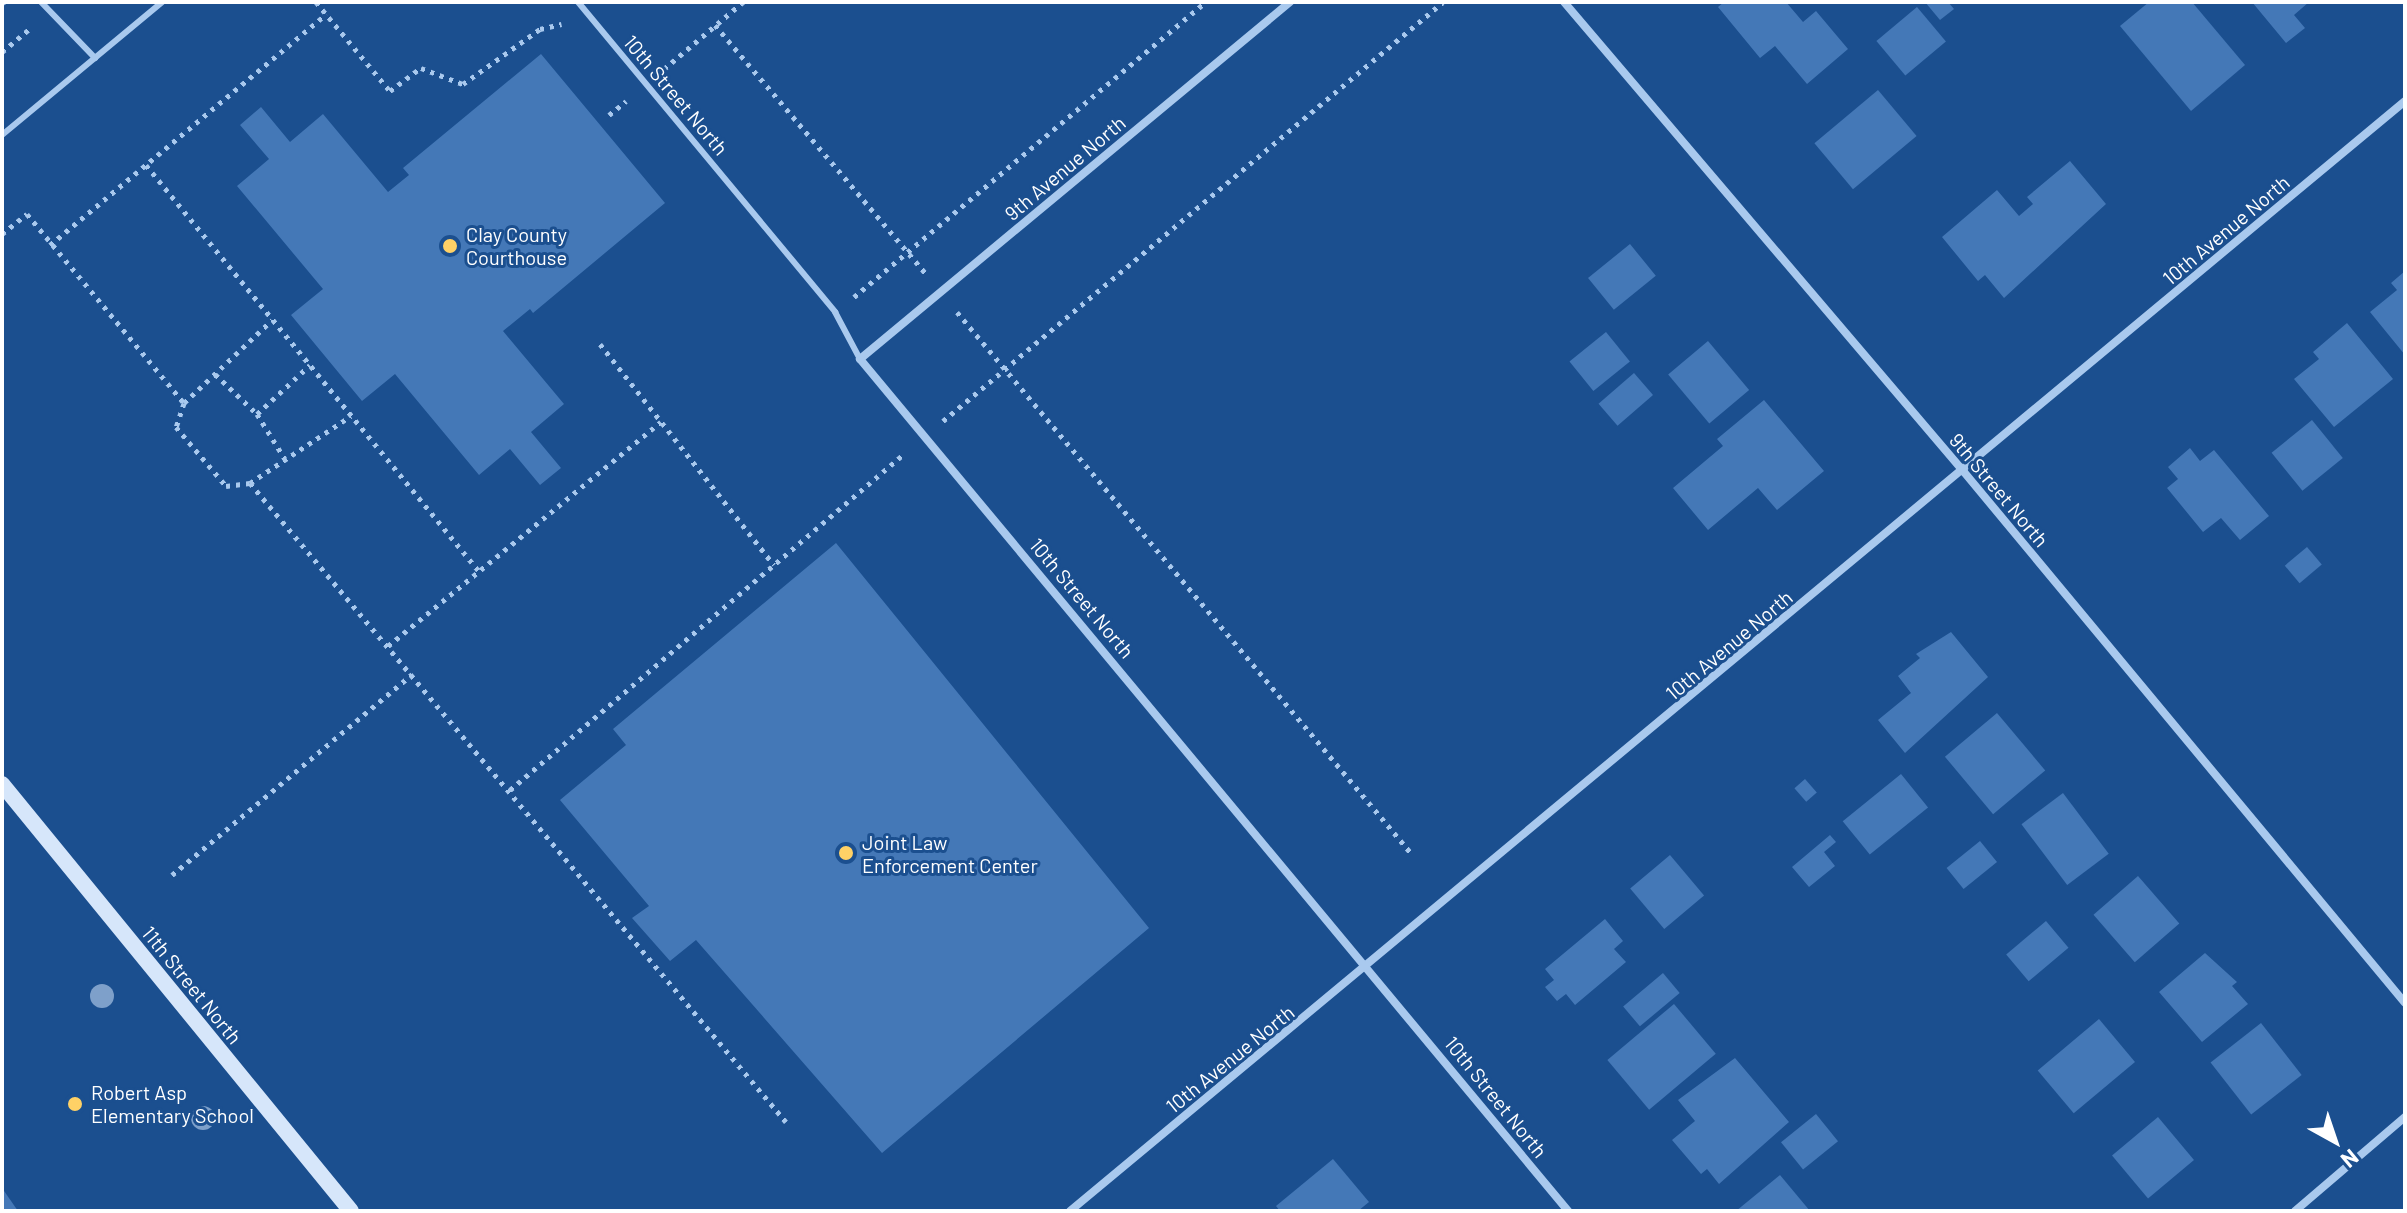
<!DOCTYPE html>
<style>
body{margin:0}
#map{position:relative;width:2407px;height:1213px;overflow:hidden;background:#1b4f8f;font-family:Barlow,sans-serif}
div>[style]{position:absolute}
.building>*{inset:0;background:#4478b7;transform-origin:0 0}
.path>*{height:5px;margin-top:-2.5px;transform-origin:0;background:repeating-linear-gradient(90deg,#a9c9ee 0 4px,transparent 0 10px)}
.lane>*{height:6px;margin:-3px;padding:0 3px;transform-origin:3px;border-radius:3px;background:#a9c9ee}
.street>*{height:8px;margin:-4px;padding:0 4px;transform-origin:4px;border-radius:4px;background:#a9c9ee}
.secondary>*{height:16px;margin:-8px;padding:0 8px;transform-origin:8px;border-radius:8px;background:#d6e6fa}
.trees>*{width:24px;height:24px;margin:-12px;border-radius:50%;background:#7ea0ca}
.dots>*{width:22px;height:22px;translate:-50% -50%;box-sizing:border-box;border:4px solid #1b4f8f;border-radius:50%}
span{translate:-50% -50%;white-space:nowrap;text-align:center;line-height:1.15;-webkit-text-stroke:6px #1b4f8f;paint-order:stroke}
.street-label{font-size:20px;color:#fff}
.poi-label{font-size:20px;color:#fff}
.left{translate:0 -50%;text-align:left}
.frame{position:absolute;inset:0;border:4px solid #fff;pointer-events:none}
.north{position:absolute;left:2295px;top:1101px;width:80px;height:80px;-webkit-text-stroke:6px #1b4f8f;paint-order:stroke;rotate:140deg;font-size:22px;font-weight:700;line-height:32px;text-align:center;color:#fff}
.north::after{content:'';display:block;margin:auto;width:28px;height:36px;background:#fff;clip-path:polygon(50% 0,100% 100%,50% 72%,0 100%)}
</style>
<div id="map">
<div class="building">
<i style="clip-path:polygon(1724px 2px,1786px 2px,1803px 22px,1816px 11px,1848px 49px,1807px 84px,1775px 46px,1760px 58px,1718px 7px)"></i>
<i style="clip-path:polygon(1925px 2px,1948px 2px,1954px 9px,1940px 20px)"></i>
<i style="clip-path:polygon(2149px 2px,2192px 2px,2245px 65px,2191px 111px,2120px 26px)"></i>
<i style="clip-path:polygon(2252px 2px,2309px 2px,2294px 15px,2305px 28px,2286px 43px)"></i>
<i style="left:1917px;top:7px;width:45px;height:53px;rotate:50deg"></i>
<i style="clip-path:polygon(541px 54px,665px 203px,533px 313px,530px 309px,503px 331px,564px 404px,531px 432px,561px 468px,540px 485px,510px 449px,479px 475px,395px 374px,362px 401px,291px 315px,323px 289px,237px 186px,269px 159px,240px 125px,261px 107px,290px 142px,323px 114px,388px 192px,409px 175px,403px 168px)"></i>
<i style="left:1878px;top:90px;width:60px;height:83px;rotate:50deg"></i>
<i style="clip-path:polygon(2070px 161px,2106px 204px,2004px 298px,1985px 275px,1978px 281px,1942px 237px,1997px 190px,2019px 216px,2033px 204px,2027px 197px)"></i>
<i style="left:1630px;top:244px;width:41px;height:54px;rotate:51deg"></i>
<i style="clip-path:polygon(2405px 271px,2405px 355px,2370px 312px,2397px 290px,2391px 283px)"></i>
<i style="clip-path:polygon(2347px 323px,2393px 379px,2334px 427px,2294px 379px,2319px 359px,2313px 352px)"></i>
<i style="left:1606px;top:332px;width:38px;height:47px;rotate:51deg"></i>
<i style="left:1708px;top:341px;width:64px;height:52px;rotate:50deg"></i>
<i style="left:1634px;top:373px;width:29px;height:47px;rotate:49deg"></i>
<i style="clip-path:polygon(1764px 400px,1824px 471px,1777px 510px,1758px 488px,1708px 530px,1673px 488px,1723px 446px,1717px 439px)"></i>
<i style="left:2312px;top:420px;width:49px;height:52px;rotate:51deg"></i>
<i style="clip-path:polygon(2190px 448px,2200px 461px,2214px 450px,2269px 516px,2240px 540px,2221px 518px,2203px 532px,2167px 488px,2178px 479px,2168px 467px)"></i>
<i style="clip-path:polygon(836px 543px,1149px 928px,882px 1153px,696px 940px,670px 961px,632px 918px,649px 906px,560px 800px,626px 745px,613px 729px)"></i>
<i style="left:2307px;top:547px;width:23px;height:29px;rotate:50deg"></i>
<i style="clip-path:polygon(1951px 632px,1988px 677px,1905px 753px,1878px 720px,1911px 693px,1898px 676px,1920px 658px,1916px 654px)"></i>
<i style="left:1997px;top:713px;width:75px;height:68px;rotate:50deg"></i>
<i style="left:1901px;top:774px;width:43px;height:75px;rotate:51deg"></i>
<i style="left:1805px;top:779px;width:18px;height:14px;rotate:49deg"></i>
<i style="left:2063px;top:793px;width:76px;height:52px;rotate:53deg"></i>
<i style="clip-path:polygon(1830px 835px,1836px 842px,1824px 852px,1835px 866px,1809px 887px,1792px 867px)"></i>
<i style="left:1980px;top:841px;width:27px;height:43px;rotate:51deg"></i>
<i style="left:1670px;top:855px;width:53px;height:52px;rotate:50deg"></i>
<i style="left:2138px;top:876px;width:63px;height:59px;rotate:49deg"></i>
<i style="clip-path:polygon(1605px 919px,1623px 941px,1614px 949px,1626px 962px,1575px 1005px,1566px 994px,1557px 1001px,1545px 987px,1554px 980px,1545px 969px)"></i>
<i style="left:2046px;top:921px;width:35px;height:52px;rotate:50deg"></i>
<i style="clip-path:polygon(2205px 953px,2237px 982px,2232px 986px,2248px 1004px,2202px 1042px,2159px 992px)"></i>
<i style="left:1663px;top:973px;width:26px;height:52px;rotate:50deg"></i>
<i style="left:1674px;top:1004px;width:65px;height:87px;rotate:50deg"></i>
<i style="left:2099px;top:1019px;width:56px;height:80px;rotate:50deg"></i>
<i style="left:2261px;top:1023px;width:66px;height:64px;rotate:52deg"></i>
<i style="clip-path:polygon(1735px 1058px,1789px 1122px,1719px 1184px,1707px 1169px,1701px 1174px,1672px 1140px,1695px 1121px,1678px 1100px)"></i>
<i style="left:1816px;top:1114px;width:35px;height:45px;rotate:51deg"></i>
<i style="left:2158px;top:1117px;width:56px;height:60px;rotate:50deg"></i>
<i style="clip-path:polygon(1333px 1159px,1369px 1202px,1358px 1211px,1280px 1211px,1276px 1206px)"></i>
<i style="clip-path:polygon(1780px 1175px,1810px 1211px,1736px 1211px)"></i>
<i style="clip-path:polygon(2px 1188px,18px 1211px,2px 1211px)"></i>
</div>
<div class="path">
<i style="left:316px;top:2px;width:116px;rotate:50.3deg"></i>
<i style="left:390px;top:91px;width:39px;rotate:-37deg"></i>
<i style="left:421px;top:68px;width:45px;rotate:20.9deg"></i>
<i style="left:463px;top:84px;width:95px;rotate:-35.5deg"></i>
<i style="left:540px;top:29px;width:22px;rotate:-13deg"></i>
<i style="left:715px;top:25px;width:325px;rotate:49.7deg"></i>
<i style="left:2px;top:52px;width:39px;rotate:-40deg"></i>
<i style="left:664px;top:69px;width:104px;rotate:-40.3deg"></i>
<i style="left:609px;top:115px;width:22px;rotate:-39deg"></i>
<i style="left:146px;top:165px;width:524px;rotate:50.66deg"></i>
<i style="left:2px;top:234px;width:32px;rotate:-39deg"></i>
<i style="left:27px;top:214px;width:246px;rotate:50.3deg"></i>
<i style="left:184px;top:403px;width:25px;rotate:108deg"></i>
<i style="left:176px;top:427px;width:77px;rotate:49.7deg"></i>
<i style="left:226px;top:486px;width:24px;rotate:-7deg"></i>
<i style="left:250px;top:483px;width:834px;rotate:50.01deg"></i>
<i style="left:50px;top:245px;width:360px;rotate:-39.9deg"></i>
<i style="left:854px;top:297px;width:459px;rotate:-40deg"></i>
<i style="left:957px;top:312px;width:706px;rotate:50deg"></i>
<i style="left:600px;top:344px;width:281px;rotate:51.8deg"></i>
<i style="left:215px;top:374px;width:58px;rotate:43.6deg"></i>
<i style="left:257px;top:414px;width:53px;rotate:58.1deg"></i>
<i style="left:184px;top:403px;width:121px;rotate:-43.3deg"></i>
<i style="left:257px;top:414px;width:72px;rotate:-42.8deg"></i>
<i style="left:943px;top:421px;width:652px;rotate:-39.96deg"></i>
<i style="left:250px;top:483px;width:121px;rotate:-33.6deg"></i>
<i style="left:388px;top:646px;width:353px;rotate:-39.4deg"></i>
<i style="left:510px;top:790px;width:519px;rotate:-40.47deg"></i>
<i style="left:172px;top:875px;width:313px;rotate:-39.9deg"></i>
</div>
<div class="lane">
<i style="left:41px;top:2px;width:78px;rotate:46deg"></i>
<i style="left:578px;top:2px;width:403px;rotate:50.3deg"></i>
<i style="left:835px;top:312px;width:53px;rotate:62deg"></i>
<i style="left:2px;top:3px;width:2px;rotate:-27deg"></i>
<i style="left:2px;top:135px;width:208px;rotate:-39.7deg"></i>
</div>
<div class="street">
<i style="left:1290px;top:2px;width:559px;rotate:140.3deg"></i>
<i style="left:860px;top:359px;width:1108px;rotate:50.27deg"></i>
<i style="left:1564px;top:2px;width:617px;rotate:49.6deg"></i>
<i style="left:1964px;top:472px;width:690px;rotate:50.29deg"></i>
<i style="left:1070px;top:1211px;width:1736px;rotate:-39.74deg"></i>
<i style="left:2295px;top:1211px;width:145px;rotate:-40.5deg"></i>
</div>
<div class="secondary">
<i style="left:2px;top:784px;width:551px;rotate:50.74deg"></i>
</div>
<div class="trees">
<i style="left:102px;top:996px"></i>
<i style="left:203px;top:1118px"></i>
</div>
<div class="dots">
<i style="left:450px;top:246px;background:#ffd166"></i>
<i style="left:846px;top:853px;background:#ffd166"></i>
<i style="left:75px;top:1104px;background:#ffd166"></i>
</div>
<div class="street-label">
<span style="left:676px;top:95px;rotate:50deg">10th Street North</span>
<span style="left:1065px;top:168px;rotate:-40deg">9th Avenue North</span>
<span style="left:2226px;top:230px;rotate:-40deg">10th Avenue North</span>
<span style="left:1999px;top:490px;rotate:50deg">9th Street North</span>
<span style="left:1082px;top:598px;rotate:50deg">10th Street North</span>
<span style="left:1729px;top:645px;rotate:-40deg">10th Avenue North</span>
<span style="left:192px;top:985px;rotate:51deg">11th Street North</span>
<span style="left:1230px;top:1059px;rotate:-39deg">10th Avenue North</span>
<span style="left:1496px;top:1097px;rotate:51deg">10th Street North</span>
</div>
<div class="poi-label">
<span class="left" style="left:466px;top:246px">Clay County<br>Courthouse</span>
<span class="left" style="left:862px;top:854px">Joint Law<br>Enforcement Center</span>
<span class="left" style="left:91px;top:1104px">Robert Asp<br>Elementary School</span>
</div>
<div class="frame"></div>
<div class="north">N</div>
</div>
